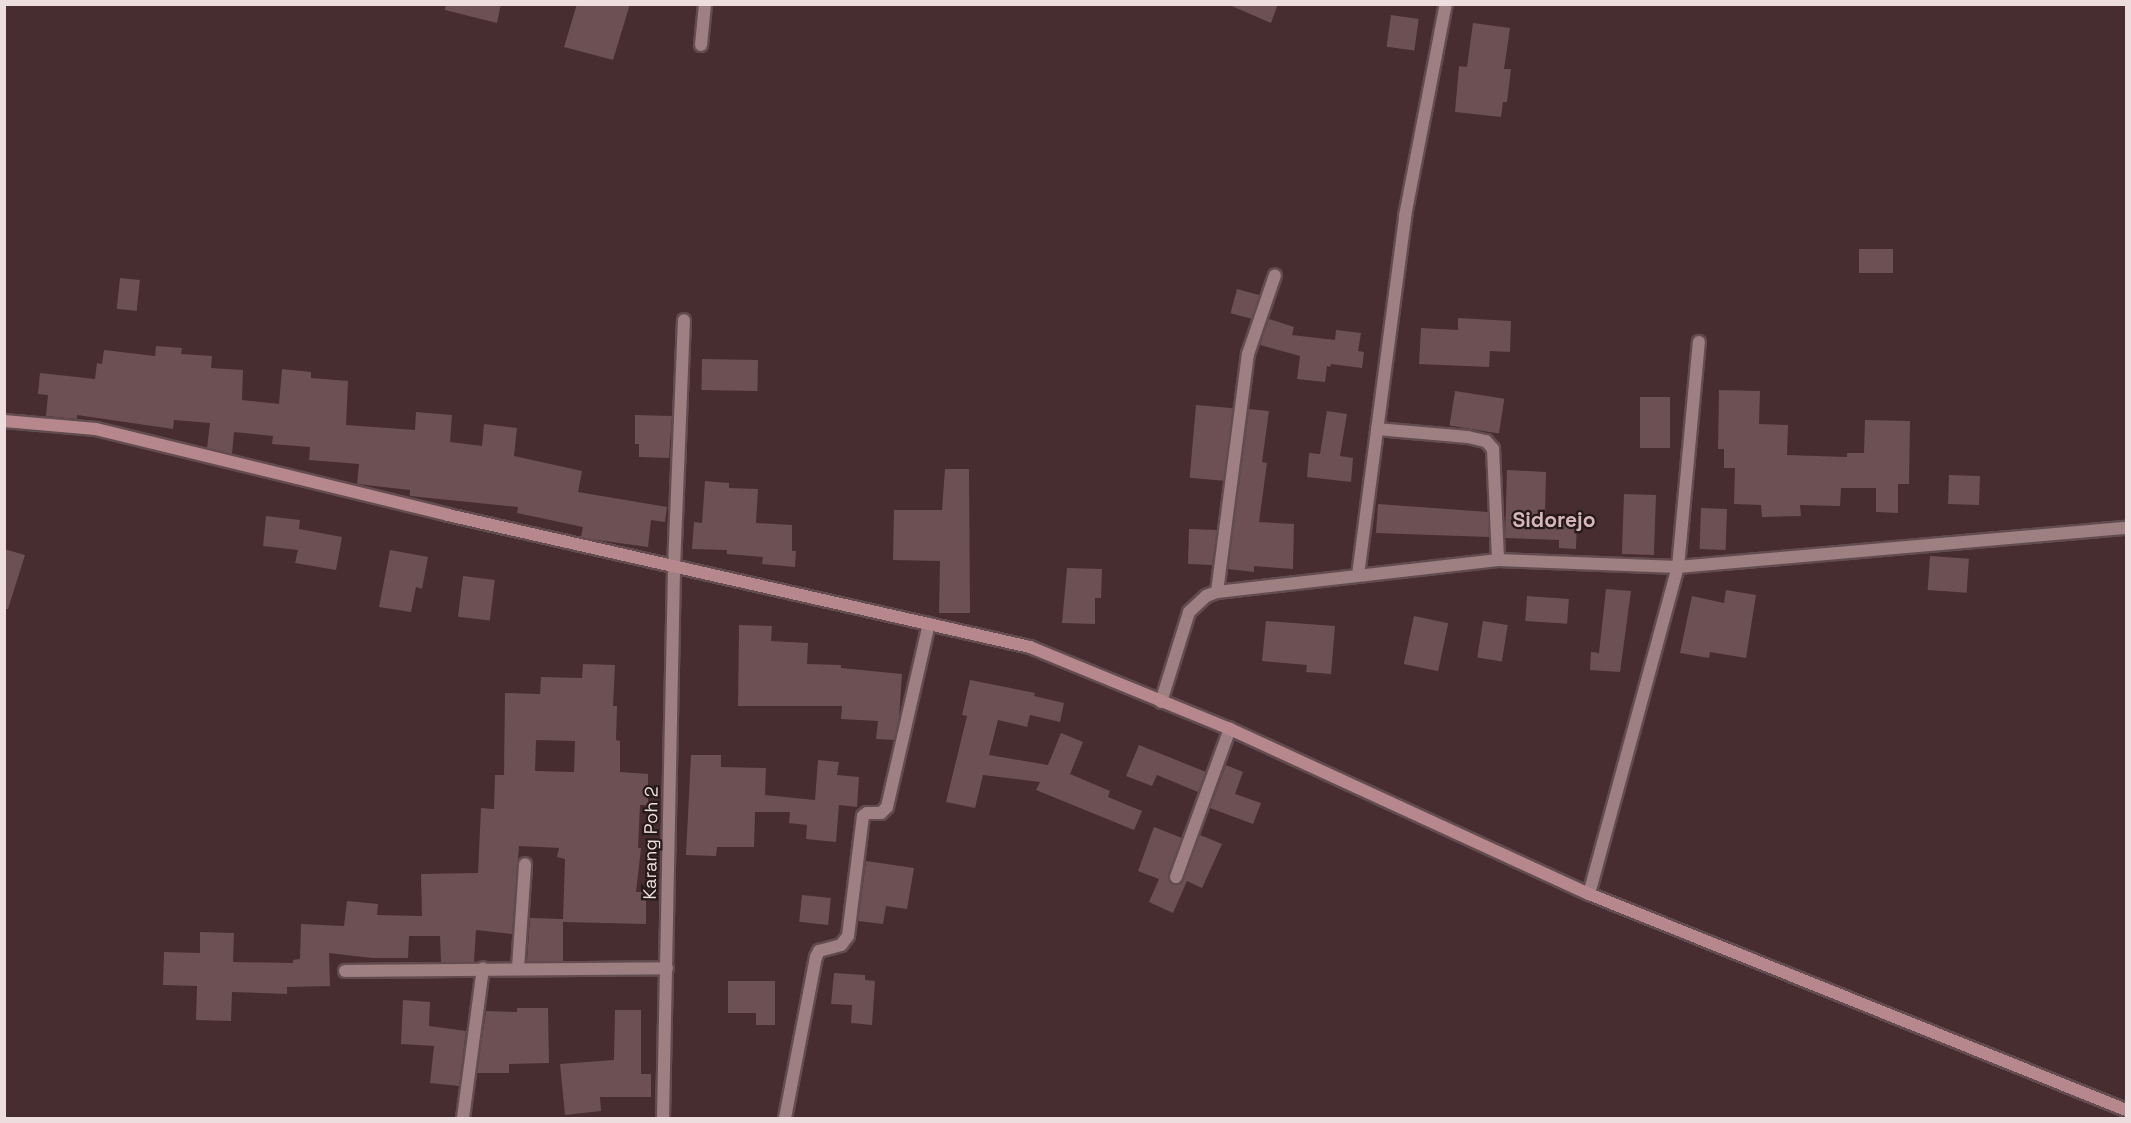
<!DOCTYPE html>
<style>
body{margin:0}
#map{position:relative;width:2131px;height:1123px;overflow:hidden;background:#472d2f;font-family:"Space Grotesk",sans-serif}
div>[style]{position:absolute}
.building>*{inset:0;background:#6d5053;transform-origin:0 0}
.roads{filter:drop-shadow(2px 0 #624c4f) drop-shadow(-2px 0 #624c4f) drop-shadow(0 2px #624c4f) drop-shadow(0 -2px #624c4f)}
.lane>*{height:12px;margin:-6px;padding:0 6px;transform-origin:6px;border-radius:6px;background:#9e7f82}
.street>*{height:12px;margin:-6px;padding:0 6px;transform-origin:6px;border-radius:6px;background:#9e7f82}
.secondary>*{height:12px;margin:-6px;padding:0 6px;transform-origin:6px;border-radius:6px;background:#b6888d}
span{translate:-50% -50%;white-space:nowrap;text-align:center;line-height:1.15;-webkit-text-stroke:4.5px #25191a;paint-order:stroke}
.street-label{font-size:18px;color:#eeddde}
.quarter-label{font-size:21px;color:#d7b6b9;font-weight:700}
.frame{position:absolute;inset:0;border:6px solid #eeddde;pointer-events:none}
</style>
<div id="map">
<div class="building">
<i style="clip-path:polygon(446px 4px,501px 4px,497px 23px,445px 10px)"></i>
<i style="clip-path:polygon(577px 4px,630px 4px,613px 60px,564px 47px)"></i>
<i style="clip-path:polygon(1227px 4px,1278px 4px,1271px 23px)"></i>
<i style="left:1391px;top:15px;width:28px;height:32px;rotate:8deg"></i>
<i style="clip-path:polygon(1473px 23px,1510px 28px,1504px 69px,1511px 69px,1507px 102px,1503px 102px,1501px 117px,1455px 112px,1459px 66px,1467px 67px)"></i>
<i style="left:1859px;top:249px;width:34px;height:24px"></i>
<i style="left:120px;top:278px;width:20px;height:31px;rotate:6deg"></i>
<i style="left:1237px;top:289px;width:23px;height:25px;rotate:15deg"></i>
<i style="clip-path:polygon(1458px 318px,1511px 321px,1510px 352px,1490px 351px,1489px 367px,1419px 364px,1421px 328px,1458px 330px)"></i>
<i style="clip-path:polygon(1269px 319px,1294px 327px,1292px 335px,1335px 340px,1336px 330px,1361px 333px,1358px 351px,1364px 352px,1362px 368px,1331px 364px,1330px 367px,1327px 366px,1325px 382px,1297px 379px,1300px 356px,1260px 345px)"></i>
<i style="clip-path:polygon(156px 346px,182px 348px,181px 354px,212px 356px,211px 368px,243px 370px,242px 400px,279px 404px,282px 369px,311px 372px,311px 378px,348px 381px,346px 425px,415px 430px,416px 412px,452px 415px,450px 442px,482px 446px,484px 424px,517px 428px,514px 456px,582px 471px,578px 492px,667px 507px,665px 522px,651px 520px,648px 547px,597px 540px,581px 537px,583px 527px,517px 513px,518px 507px,410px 496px,410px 490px,357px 484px,359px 464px,309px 460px,310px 447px,272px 444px,273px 436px,234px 432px,232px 454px,207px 448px,210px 423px,174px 420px,173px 429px,77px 415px,77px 419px,46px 416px,48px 395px,38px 394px,40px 373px,95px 379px,97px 363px,102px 364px,104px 350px,155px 356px)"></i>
<i style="left:702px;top:359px;width:56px;height:31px;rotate:1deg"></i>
<i style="clip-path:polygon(1719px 390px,1760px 391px,1759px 424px,1788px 425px,1787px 455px,1847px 457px,1847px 453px,1864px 453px,1865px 420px,1910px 421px,1909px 484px,1898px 484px,1898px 513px,1876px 512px,1876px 488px,1841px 488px,1840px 506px,1800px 505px,1801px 516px,1762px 517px,1761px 505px,1734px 504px,1735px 468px,1724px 468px,1724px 449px,1718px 449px)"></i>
<i style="left:1455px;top:391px;width:50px;height:35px;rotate:9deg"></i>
<i style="left:1640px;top:397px;width:30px;height:51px"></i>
<i style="left:1196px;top:405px;width:37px;height:73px;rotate:5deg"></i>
<i style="clip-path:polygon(1249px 409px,1269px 411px,1262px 462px,1267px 463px,1259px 522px,1294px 524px,1293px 569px,1254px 566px,1254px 572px,1228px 569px)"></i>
<i style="clip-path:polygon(1327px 411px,1347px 414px,1340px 456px,1353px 458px,1351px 482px,1307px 477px,1309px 453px,1320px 454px)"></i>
<i style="clip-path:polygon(635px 415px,672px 416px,669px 458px,639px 457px,639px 444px,635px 444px)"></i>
<i style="clip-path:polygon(945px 469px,969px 469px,970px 613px,939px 613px,940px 561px,893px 560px,894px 510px,942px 510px)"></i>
<i style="clip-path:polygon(1507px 470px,1546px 472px,1545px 516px,1577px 517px,1576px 549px,1559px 548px,1559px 540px,1505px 538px)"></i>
<i style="left:1949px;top:475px;width:31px;height:29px;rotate:2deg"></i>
<i style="clip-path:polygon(705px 481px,729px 483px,729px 488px,758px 489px,756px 523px,792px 525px,792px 551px,796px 551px,795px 567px,762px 564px,763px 557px,727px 554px,727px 550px,692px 549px,694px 522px,702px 523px)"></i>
<i style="left:1624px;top:494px;width:32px;height:60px;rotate:2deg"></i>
<i style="clip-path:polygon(1378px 504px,1488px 512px,1489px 537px,1376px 533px)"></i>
<i style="left:1701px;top:508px;width:26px;height:41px;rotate:2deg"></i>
<i style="clip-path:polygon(266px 516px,300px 520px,299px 529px,342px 537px,336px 570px,295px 563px,298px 550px,263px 546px)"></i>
<i style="clip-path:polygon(1189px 529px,1217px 530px,1212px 565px,1188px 564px)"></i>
<i style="clip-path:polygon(4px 549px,25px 555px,8px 609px,4px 609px)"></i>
<i style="clip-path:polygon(390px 550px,428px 557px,422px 589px,416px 587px,411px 612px,379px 607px)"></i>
<i style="left:1930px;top:556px;width:39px;height:34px;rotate:4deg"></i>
<i style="clip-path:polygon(1067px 568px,1102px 569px,1101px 598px,1095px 598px,1095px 624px,1062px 623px)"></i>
<i style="left:463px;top:576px;width:32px;height:41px;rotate:7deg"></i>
<i style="clip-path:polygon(1606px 589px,1631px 591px,1620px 672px,1590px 670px,1591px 652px,1599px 653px)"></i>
<i style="clip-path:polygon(1726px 590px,1756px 595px,1746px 658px,1710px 652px,1709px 658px,1680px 653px,1692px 596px,1724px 603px)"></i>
<i style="left:1527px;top:596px;width:42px;height:25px;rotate:4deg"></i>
<i style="left:1414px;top:616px;width:35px;height:49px;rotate:12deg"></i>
<i style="clip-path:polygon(1266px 621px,1335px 626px,1331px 674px,1306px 672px,1307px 665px,1262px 661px)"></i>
<i style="left:1483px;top:621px;width:25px;height:37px;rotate:9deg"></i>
<i style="clip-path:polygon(739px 625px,772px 626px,771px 641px,808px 643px,807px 664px,841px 665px,841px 668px,902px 674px,899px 718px,894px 740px,876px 739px,878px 721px,841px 719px,842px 706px,738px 706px)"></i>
<i style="clip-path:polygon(evenodd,583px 664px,615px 665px,613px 706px,617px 706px,616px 740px,620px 741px,620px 772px,648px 774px,648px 805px,640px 805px,638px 848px,641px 848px,636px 892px,646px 892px,646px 924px,563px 922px,563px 961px,527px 961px,530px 918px,563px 919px,565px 859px,557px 857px,559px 848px,519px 846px,512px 934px,476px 930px,474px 962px,441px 962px,440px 936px,409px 936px,408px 958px,372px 958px,329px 953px,330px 986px,287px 987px,287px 994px,232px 992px,231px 1021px,196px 1020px,197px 986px,163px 985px,164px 952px,200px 953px,200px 932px,234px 933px,233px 962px,293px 963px,293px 960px,300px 959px,301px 924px,344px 926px,347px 901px,378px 904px,377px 915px,422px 916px,421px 874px,478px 873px,481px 808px,494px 809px,495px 775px,504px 775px,505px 693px,540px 694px,541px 677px,582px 678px,583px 664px,536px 740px,575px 741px,574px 772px,535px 771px,536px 740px)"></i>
<i style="clip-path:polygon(970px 680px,1035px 693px,1034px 696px,1064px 703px,1060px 722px,1030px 715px,1027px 727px,998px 720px,989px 755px,1048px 765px,1061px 733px,1083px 742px,1070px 774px,1110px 791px,1108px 797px,1142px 811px,1134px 830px,1036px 790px,1040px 782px,983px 775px,975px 808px,946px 802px,967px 716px,962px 715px)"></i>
<i style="clip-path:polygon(1139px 745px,1206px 772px,1198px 792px,1157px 775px,1152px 786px,1126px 776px)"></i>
<i style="clip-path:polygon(691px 755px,721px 755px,721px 767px,766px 768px,765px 795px,815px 800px,818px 760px,839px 762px,837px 775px,859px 777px,857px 807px,839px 805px,836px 842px,806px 839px,807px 825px,789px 823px,790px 812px,755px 812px,754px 847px,717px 847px,716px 856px,686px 855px)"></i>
<i style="clip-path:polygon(1226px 765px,1243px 772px,1235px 794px,1261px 803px,1253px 824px,1210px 808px)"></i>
<i style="clip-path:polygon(1154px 827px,1182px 838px,1168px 875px,1169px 882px,1174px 885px,1183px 880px,1200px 835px,1222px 844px,1202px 888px,1187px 881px,1173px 913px,1149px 902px,1159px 879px,1138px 871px)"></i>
<i style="clip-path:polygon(866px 861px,914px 868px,907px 909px,886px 906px,883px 924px,858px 921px)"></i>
<i style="left:802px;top:895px;width:29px;height:27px;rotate:6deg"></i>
<i style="clip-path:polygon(834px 973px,865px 975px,865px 980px,875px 981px,872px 1025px,851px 1023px,852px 1005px,831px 1004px)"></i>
<i style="clip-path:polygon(728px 981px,775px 981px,775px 1025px,756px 1025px,756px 1013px,728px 1013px)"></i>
<i style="clip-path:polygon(403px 1000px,430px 1002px,429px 1026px,466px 1031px,459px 1086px,430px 1083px,434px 1046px,401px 1044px)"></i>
<i style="clip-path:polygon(517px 1008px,548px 1008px,549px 1063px,509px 1064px,509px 1073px,477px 1073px,486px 1011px,517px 1012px)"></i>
<i style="clip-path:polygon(615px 1010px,641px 1010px,641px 1074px,651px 1074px,651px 1097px,600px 1097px,601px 1111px,565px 1115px,560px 1064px,614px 1060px)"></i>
</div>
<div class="roads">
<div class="lane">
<i style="left:1377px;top:429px;width:91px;rotate:5deg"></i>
<i style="left:1468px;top:437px;width:18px;rotate:13deg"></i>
<i style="left:1486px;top:441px;width:11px;rotate:49deg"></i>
<i style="left:1493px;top:449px;width:111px;rotate:87.4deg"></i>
</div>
<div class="street">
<i style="left:701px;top:45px;width:41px;rotate:-84.4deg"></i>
<i style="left:1358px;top:575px;width:362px;rotate:-82.5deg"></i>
<i style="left:1405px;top:216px;width:216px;rotate:-79.1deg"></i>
<i style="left:1217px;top:592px;width:240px;rotate:-82.6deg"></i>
<i style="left:1248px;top:354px;width:83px;rotate:-71.1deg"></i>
<i style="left:1161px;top:702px;width:94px;rotate:-72.7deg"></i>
<i style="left:1189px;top:612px;width:23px;rotate:-43deg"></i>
<i style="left:1206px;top:596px;width:12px;rotate:-20deg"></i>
<i style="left:1217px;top:592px;width:283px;rotate:-6.5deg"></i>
<i style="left:1498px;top:560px;width:180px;rotate:2.2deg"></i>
<i style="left:1678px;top:567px;width:450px;rotate:-5deg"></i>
<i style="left:1176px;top:877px;width:158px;rotate:-70deg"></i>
<i style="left:1589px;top:894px;width:339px;rotate:-74.8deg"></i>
<i style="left:1678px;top:567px;width:226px;rotate:-84.7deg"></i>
<i style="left:518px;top:968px;width:104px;rotate:-86.1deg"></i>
<i style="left:345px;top:971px;width:322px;rotate:-0.5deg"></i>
<i style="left:463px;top:1118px;width:151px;rotate:-82.4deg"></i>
<i style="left:663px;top:1118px;width:550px;rotate:-88.85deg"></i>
<i style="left:674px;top:568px;width:248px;rotate:-87.7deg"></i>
<i style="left:785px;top:1118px;width:164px;rotate:-79.1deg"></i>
<i style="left:816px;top:957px;width:7px;rotate:-63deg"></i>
<i style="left:819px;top:951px;width:23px;rotate:-15deg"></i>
<i style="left:841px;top:945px;width:11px;rotate:-52deg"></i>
<i style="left:848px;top:936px;width:121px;rotate:-82.9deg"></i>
<i style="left:863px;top:816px;width:5px;rotate:-37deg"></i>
<i style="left:867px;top:813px;width:14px"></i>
<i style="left:881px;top:813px;width:8px;rotate:-45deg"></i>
<i style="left:887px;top:807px;width:188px;rotate:-77.1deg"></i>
</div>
<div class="secondary">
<i style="left:4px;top:421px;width:92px;rotate:5deg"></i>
<i style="left:96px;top:429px;width:362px;rotate:13.7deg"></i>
<i style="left:448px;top:515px;width:597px;rotate:12.78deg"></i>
<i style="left:1030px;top:647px;width:216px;rotate:22.3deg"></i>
<i style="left:1230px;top:729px;width:395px;rotate:24.7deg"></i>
<i style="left:1589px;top:894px;width:579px;rotate:21.91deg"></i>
</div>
</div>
<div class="street-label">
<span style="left:651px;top:843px;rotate:-89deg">Karang Poh 2</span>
</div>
<div class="quarter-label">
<span style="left:1554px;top:520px">Sidorejo</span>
</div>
<div class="frame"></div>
</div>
